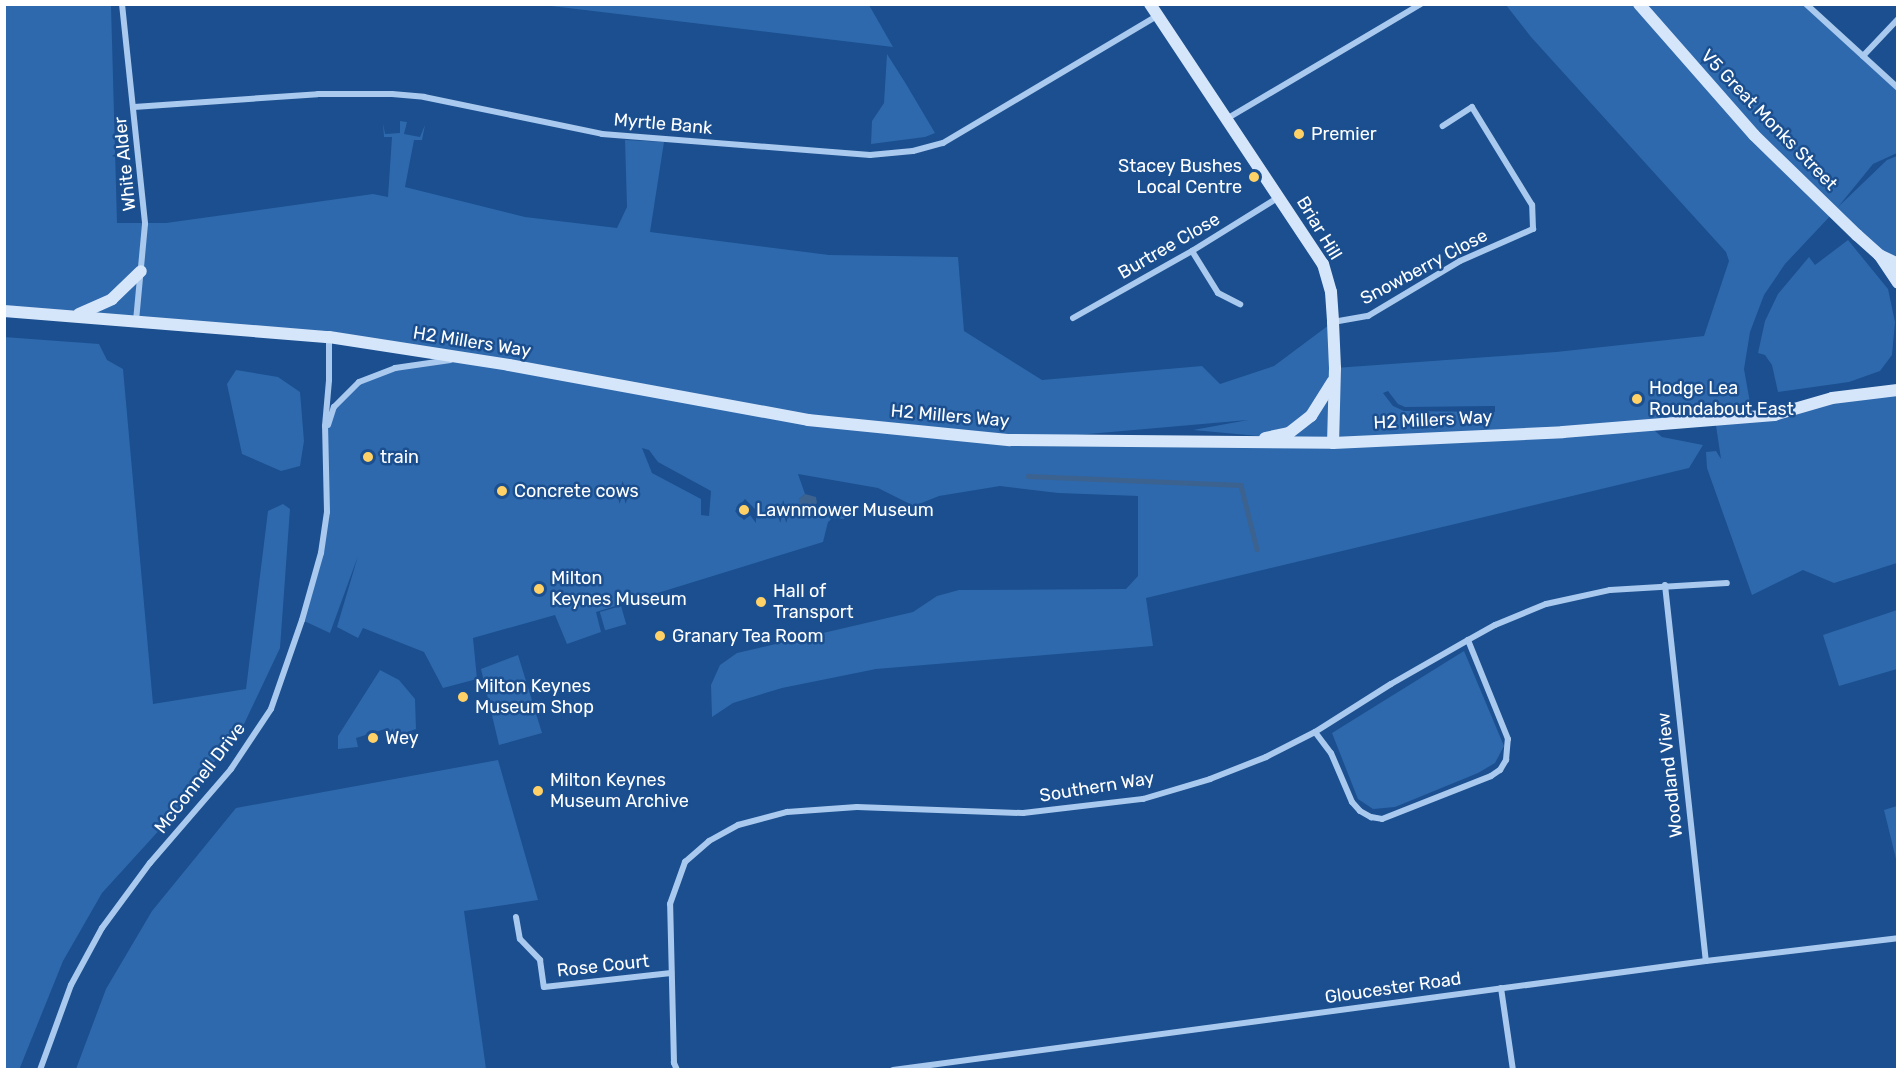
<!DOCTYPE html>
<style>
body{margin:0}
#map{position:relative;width:1902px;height:1074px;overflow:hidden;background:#1b4f8f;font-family:Rubik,sans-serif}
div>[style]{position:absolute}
.green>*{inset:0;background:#2e69ad;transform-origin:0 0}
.water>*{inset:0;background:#3c6290}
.stream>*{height:4.5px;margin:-2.25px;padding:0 2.25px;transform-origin:2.25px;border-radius:2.25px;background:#3c6290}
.street>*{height:6px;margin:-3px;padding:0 3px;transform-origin:3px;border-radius:3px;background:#a9c9ee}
.secondary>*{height:12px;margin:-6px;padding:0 6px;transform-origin:6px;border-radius:6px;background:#d6e6fa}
.dots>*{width:16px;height:16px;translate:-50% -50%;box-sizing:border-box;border:3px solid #1b4f8f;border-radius:50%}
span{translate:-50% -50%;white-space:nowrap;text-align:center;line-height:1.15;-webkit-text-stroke:5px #1b4f8f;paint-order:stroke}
.street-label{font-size:18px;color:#fff}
.poi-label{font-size:18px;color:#fff}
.left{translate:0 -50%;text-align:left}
.right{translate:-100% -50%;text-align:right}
.frame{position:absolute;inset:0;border:6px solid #fff;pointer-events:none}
</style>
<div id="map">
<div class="green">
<i style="clip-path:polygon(evenodd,4px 5px,111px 5px,117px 223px,166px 223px,373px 194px,388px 197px,392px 137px,384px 137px,383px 123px,385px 134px,400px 133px,400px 121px,407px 122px,404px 134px,420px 137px,425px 125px,422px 140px,414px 140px,405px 187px,525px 217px,617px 228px,627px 207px,625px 140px,664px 142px,650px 232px,829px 255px,958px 257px,964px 331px,1042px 380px,1202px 366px,1220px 384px,1274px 366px,1333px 322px,1335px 368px,1556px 352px,1704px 336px,1729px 261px,1726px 252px,1531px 37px,1506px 5px,1806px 5px,1897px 88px,1897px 153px,1873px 164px,1838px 207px,1887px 160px,1897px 156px,1897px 262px,1833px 213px,1785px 264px,1764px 295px,1750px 332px,1744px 369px,1752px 414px,1897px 390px,1897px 563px,1834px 583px,1803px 570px,1752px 595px,1707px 468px,1706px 452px,1716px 451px,1721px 459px,1715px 419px,1648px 425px,1662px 437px,1703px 445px,1689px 468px,1146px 598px,1153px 646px,876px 669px,782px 688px,733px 703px,712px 717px,711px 685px,720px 665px,737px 653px,913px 612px,937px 596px,959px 590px,1126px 589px,1138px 576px,1138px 496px,1058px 493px,1000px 486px,939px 496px,914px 506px,878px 488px,798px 474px,805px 494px,799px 499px,799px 515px,850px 506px,844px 519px,833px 518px,828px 522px,823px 542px,596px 612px,601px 632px,567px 644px,555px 615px,473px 638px,477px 679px,443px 688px,424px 652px,363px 628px,358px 638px,337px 627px,358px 556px,330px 633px,302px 620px,321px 553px,327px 512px,325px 432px,334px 407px,359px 382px,376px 374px,460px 359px,329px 337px,5px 310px,4px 5px,1388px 391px,1398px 404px,1405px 407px,1495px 406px,1495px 412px,1404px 411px,1393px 406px,1383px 393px,1388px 391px,4px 5px,1248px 420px,1193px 430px,1324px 442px,1020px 440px,1248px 420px,4px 5px,642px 448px,649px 450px,658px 462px,711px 491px,709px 516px,701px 515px,701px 499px,652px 473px,642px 448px,4px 5px,745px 499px,756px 510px,756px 523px,750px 515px,744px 520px,735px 511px,745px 499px)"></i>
<i style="clip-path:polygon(543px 5px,869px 5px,893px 47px)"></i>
<i style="clip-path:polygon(887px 54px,906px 84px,935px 133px,925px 137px,871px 144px,872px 121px,884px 103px)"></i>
<i style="clip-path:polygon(1848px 240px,1888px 289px,1895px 322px,1892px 355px,1880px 371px,1849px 382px,1778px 392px,1772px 365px,1765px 355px,1758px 353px,1765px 321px,1778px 294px,1809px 257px,1815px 265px)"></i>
<i style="clip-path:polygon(4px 337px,99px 344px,107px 360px,123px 369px,153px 704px,246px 689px,268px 511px,283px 504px,290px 509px,280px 648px,244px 724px,173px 815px,102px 893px,63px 961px,19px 1070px,4px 1069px)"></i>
<i style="clip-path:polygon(236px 370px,278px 377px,300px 392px,304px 441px,300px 466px,281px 471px,242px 454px,227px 384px)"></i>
<i style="left:621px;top:606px;width:19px;height:22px;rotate:74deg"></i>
<i style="clip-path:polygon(1897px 610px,1897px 669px,1839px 686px,1823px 635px)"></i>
<i style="clip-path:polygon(1464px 651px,1504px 746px,1495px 763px,1478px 773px,1395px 807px,1373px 809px,1358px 799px,1332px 733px)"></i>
<i style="clip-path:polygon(518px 655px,542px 733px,499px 745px,481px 669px)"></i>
<i style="clip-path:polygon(380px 670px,399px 680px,415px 699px,416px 729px,395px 736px,388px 728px,356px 738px,358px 747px,338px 749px,338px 736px)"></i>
<i style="clip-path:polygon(498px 760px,538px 900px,464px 911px,486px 1069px,76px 1069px,106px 989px,152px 911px,236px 808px)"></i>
<i style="clip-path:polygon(1897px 806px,1898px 863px,1897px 863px,1884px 810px)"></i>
</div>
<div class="water">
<i style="clip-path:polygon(805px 494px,816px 497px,817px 503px,810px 510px,799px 515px,799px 499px)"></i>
</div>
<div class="stream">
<i style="left:1028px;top:476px;width:213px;rotate:2.4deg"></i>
<i style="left:1241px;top:485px;width:66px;rotate:76deg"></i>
</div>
<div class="street">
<i style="left:122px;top:4px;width:221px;rotate:84deg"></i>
<i style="left:145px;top:224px;width:97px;rotate:95.3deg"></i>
<i style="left:1806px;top:4px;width:125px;rotate:42.4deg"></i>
<i style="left:1863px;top:56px;width:51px;rotate:-46.6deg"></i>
<i style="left:134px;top:107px;width:184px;rotate:-4deg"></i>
<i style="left:318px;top:94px;width:74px"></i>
<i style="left:392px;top:94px;width:32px;rotate:5deg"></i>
<i style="left:424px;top:97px;width:182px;rotate:11.7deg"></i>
<i style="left:602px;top:134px;width:269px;rotate:4.5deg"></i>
<i style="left:870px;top:155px;width:43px;rotate:-5.3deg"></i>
<i style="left:913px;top:151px;width:31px;rotate:-15deg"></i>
<i style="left:943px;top:143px;width:249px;rotate:-30.7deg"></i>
<i style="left:1228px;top:118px;width:224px;rotate:-30.6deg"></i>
<i style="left:1192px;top:251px;width:49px;rotate:58.2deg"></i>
<i style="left:1218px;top:293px;width:25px;rotate:27deg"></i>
<i style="left:1073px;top:318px;width:137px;rotate:-29.4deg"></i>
<i style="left:1192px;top:251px;width:102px;rotate:-31.8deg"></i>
<i style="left:1333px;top:322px;width:36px;rotate:-10deg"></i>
<i style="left:1368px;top:316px;width:107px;rotate:-30.9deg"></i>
<i style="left:1460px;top:261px;width:80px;rotate:-23.7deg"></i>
<i style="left:1533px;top:229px;width:24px;rotate:-92deg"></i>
<i style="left:1532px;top:205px;width:115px;rotate:-121.5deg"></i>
<i style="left:1472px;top:107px;width:35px;rotate:147deg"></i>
<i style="left:328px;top:425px;width:19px;rotate:-72deg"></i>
<i style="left:334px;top:407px;width:35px;rotate:-45deg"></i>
<i style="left:359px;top:382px;width:39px;rotate:-21deg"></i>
<i style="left:395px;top:368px;width:56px;rotate:-8.3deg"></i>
<i style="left:1665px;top:585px;width:378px;rotate:83.8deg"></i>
<i style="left:1315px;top:732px;width:26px;rotate:53deg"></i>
<i style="left:1331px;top:753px;width:53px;rotate:66.8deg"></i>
<i style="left:1352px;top:802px;width:12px;rotate:48deg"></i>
<i style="left:1360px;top:811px;width:13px;rotate:29deg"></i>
<i style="left:1371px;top:817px;width:11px;rotate:10deg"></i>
<i style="left:1382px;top:819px;width:117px;rotate:-21.5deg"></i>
<i style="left:1491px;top:776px;width:11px;rotate:-34deg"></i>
<i style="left:1500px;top:770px;width:12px;rotate:-59deg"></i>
<i style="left:1506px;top:760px;width:21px;rotate:-85deg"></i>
<i style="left:1508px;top:739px;width:107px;rotate:-112deg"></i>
<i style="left:516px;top:917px;width:22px;rotate:80deg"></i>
<i style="left:520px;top:939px;width:29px;rotate:46deg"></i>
<i style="left:540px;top:960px;width:27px;rotate:82deg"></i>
<i style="left:544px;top:987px;width:128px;rotate:-6.3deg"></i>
<i style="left:1501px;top:988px;width:83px;rotate:81.7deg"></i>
<i style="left:40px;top:1070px;width:90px;rotate:-70deg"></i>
<i style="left:71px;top:985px;width:65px;rotate:-61.5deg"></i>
<i style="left:102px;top:928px;width:81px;rotate:-53.6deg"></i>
<i style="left:150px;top:863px;width:124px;rotate:-49.2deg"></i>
<i style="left:231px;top:769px;width:72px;rotate:-56.3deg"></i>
<i style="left:271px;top:709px;width:94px;rotate:-70.8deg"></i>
<i style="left:302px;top:620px;width:70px;rotate:-74.2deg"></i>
<i style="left:321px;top:553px;width:41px;rotate:-81.7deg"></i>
<i style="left:327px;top:512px;width:86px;rotate:-91.3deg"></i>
<i style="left:325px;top:426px;width:46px;rotate:-85deg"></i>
<i style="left:329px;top:380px;width:43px;rotate:-90deg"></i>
<i style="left:677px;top:1070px;width:8px;rotate:-113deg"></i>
<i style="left:674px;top:1063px;width:159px;rotate:-91.4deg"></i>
<i style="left:670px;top:904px;width:45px;rotate:-70.3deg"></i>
<i style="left:685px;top:862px;width:32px;rotate:-41deg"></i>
<i style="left:709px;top:841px;width:33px;rotate:-29deg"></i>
<i style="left:738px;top:825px;width:51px;rotate:-14.9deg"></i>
<i style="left:787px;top:812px;width:70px;rotate:-4.1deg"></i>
<i style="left:857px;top:807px;width:166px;rotate:2.1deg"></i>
<i style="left:1023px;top:813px;width:121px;rotate:-6.7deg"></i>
<i style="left:1143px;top:799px;width:70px;rotate:-16.6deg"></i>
<i style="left:1210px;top:779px;width:60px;rotate:-21.4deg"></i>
<i style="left:1266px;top:757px;width:55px;rotate:-27deg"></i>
<i style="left:1315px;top:732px;width:90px;rotate:-32.3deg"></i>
<i style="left:1391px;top:684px;width:89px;rotate:-29.7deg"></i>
<i style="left:1468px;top:640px;width:31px;rotate:-29deg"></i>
<i style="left:1495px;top:625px;width:55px;rotate:-22.4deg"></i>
<i style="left:1546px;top:604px;width:66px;rotate:-12.3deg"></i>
<i style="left:1610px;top:590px;width:117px;rotate:-3.4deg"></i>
<i style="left:893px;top:1070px;width:820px;rotate:-7.64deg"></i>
<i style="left:1706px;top:961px;width:193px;rotate:-6.8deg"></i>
</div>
<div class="secondary">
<i style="left:1150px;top:4px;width:312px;rotate:56.4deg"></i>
<i style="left:1323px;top:264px;width:29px;rotate:74deg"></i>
<i style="left:1331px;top:292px;width:30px;rotate:86deg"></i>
<i style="left:1333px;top:322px;width:46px;rotate:87.5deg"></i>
<i style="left:1335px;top:368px;width:75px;rotate:91.5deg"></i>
<i style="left:1639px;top:4px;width:174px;rotate:48.7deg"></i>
<i style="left:1754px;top:135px;width:144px;rotate:44.2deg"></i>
<i style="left:1857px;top:235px;width:30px;rotate:42deg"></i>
<i style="left:1879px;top:255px;width:21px;rotate:25deg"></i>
<i style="left:1880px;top:256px;width:32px;rotate:56deg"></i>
<i style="left:4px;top:311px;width:326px;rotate:4.6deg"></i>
<i style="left:329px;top:337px;width:182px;rotate:8.8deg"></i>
<i style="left:509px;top:365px;width:304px;rotate:10.4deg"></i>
<i style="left:808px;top:420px;width:203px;rotate:5.7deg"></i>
<i style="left:1010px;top:440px;width:323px;rotate:0.5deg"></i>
<i style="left:1333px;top:443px;width:230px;rotate:-2.7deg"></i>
<i style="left:1563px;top:432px;width:212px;rotate:-4.6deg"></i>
<i style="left:1774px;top:415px;width:60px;rotate:-16.3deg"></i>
<i style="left:1832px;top:398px;width:66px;rotate:-6.9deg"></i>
<i style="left:79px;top:314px;width:36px;rotate:-24deg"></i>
<i style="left:112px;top:299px;width:40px;rotate:-44deg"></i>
<i style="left:1265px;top:438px;width:25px;rotate:-12deg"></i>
<i style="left:1289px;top:433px;width:28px;rotate:-38deg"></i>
<i style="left:1311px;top:416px;width:41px;rotate:-57.8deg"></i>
</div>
<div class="dots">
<i style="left:1299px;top:134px;background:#ffd166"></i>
<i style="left:1254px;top:177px;background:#ffd166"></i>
<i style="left:1637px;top:399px;background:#ffd166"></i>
<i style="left:368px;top:457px;background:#ffd166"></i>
<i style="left:502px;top:491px;background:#ffd166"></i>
<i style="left:744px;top:510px;background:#ffd166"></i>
<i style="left:539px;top:589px;background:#ffd166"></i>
<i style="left:761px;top:602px;background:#ffd166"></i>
<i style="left:660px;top:636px;background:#ffd166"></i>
<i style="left:463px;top:697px;background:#ffd166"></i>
<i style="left:373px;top:738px;background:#ffd166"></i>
<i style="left:538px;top:791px;background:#ffd166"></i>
</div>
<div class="street-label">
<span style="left:1769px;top:120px;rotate:46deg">V5 Great Monks Street</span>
<span style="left:663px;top:124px;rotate:5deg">Myrtle Bank</span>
<span style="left:125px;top:164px;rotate:-96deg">White Alder</span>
<span style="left:1319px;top:228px;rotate:59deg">Briar Hill</span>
<span style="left:1169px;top:246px;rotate:-30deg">Burtree Close</span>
<span style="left:1424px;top:267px;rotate:-28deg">Snowberry Close</span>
<span style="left:472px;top:342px;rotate:9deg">H2 Millers Way</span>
<span style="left:950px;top:416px;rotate:5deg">H2 Millers Way</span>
<span style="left:1433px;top:420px;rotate:-3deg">H2 Millers Way</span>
<span style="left:1670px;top:775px;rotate:-96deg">Woodland View</span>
<span style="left:200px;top:778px;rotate:-52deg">McConnell Drive</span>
<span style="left:1097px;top:787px;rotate:-9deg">Southern Way</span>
<span style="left:603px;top:966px;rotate:-6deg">Rose Court</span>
<span style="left:1393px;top:988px;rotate:-8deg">Gloucester Road</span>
</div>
<div class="poi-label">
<span class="left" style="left:1311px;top:134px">Premier</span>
<span class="right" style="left:1242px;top:177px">Stacey Bushes<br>Local Centre</span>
<span class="left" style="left:1649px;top:399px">Hodge Lea<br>Roundabout East</span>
<span class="left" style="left:380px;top:457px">train</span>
<span class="left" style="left:514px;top:491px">Concrete cows</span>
<span class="left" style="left:756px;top:510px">Lawnmower Museum</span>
<span class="left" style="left:551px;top:589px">Milton<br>Keynes Museum</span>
<span class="left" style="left:773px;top:602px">Hall of<br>Transport</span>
<span class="left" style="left:672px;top:636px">Granary Tea Room</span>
<span class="left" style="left:475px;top:697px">Milton Keynes<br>Museum Shop</span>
<span class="left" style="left:385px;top:738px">Wey</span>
<span class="left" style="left:550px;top:791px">Milton Keynes<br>Museum Archive</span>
</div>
<div class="frame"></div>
</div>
